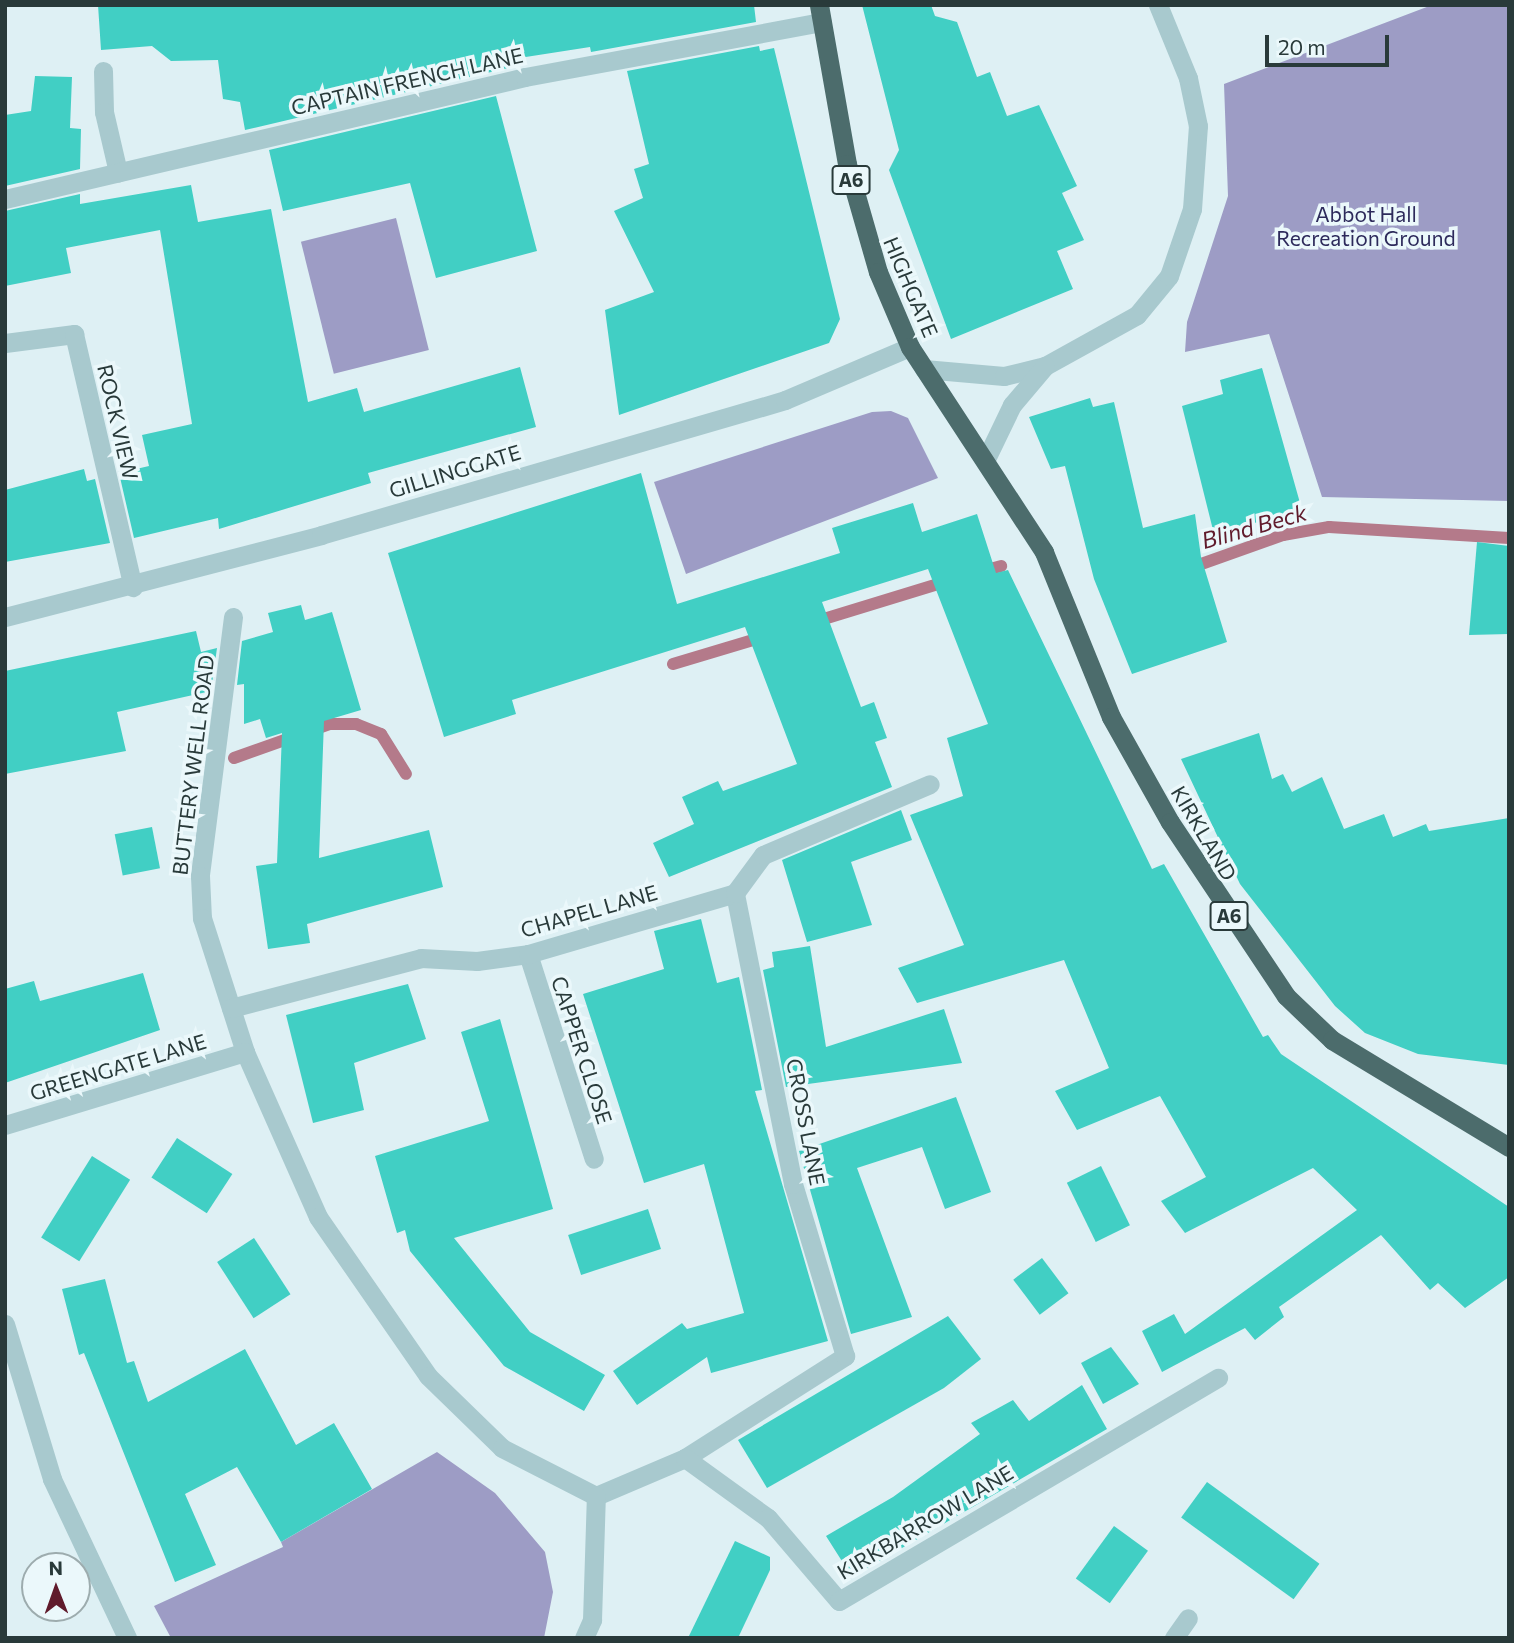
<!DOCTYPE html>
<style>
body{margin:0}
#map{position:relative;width:1514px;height:1643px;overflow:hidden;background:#def0f4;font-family:Commissioner,sans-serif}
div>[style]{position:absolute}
.green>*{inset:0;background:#9d9cc5;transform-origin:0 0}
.stream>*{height:12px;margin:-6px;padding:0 6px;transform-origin:6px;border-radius:6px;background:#b47a8a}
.building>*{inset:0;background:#41cfc4;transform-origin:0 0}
.minor>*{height:19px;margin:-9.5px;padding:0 9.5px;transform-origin:9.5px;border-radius:9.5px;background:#a8c9ce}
.trunk>*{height:19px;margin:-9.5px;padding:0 9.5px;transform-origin:9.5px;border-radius:9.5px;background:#4c6c6c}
span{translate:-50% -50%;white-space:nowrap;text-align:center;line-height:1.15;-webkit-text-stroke:7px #ebf8fb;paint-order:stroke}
.shield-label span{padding:2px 5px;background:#ebf8fb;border:2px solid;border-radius:5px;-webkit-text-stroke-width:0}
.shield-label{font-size:19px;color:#293a3a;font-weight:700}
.street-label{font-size:21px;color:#293a3a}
.park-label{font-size:21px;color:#2d2a5b}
.water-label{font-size:23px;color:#601b2c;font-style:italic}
.frame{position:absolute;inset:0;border:7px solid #293a3a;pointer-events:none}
.north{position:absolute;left:21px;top:1552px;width:70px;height:70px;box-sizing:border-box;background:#ebf8fb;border:2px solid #9dacae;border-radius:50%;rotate:359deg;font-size:19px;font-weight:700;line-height:28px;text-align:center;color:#293a3a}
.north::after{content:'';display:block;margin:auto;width:24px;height:32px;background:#601b2c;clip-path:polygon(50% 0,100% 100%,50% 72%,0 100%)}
.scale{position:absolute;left:1265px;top:35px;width:124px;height:32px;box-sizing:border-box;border:4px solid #293a3a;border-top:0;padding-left:9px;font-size:21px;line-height:24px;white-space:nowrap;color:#293a3a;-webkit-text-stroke:5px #ebf8fb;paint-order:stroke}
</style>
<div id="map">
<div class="green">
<i style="clip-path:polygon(1432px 5px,1509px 5px,1509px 501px,1322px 497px,1269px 334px,1185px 352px,1187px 322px,1228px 196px,1224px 84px)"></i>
<i style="left:396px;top:218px;width:136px;height:98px;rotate:76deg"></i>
<i style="clip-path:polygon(891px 411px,908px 418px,938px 478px,686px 574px,654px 482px,872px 412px)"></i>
<i style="clip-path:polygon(437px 1452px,495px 1493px,545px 1552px,553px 1592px,544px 1638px,171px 1638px,154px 1606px,283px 1547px,281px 1542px)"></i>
</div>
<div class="stream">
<i style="left:1190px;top:568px;width:99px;rotate:-19.5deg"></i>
<i style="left:1283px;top:535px;width:47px;rotate:-9.9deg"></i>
<i style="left:1329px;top:527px;width:180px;rotate:3.5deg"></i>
<i style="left:979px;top:572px;width:23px;rotate:-15deg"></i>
<i style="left:814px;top:622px;width:140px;rotate:-17deg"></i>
<i style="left:673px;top:664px;width:94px;rotate:-16.7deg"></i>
<i style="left:234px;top:758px;width:102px;rotate:-19.5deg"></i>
<i style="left:330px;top:724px;width:26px"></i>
<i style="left:356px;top:724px;width:27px;rotate:22deg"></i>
<i style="left:381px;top:734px;width:47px;rotate:58deg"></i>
</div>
<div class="building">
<i style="clip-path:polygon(98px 5px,754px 5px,756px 22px,591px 52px,590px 47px,507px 60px,508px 68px,245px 130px,240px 102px,223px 99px,218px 60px,171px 61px,152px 46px,101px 50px)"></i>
<i style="clip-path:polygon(862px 5px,931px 5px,935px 16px,957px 22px,977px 77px,990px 72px,1007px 116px,1039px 105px,1077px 186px,1062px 193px,1084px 240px,1057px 251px,1073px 289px,951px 339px,889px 170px,899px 150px)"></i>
<i style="clip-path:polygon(759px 46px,760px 51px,774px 48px,840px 319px,829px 343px,619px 415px,605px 310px,654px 292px,614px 211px,643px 198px,634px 169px,649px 164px,627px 71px)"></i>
<i style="clip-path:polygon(35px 76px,72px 77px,70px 128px,81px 129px,80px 169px,5px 186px,5px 115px,31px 111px)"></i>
<i style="clip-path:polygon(496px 96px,537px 251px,436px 278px,410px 183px,283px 211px,269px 150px)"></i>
<i style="clip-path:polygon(191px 185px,198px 222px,271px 209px,308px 402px,357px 388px,364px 412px,520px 367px,536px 427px,368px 473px,371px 483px,219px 529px,218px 518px,134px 538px,119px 473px,149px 466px,142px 435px,192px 424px,160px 230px,66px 248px,71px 273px,5px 286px,5px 211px,80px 194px,80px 204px)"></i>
<i style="clip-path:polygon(1262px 368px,1302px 510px,1214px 534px,1182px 406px,1223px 394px,1220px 380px)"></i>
<i style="clip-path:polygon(1090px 398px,1093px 407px,1114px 402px,1143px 528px,1195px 514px,1201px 557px,1227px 642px,1132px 674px,1094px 579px,1065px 466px,1051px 469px,1029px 417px)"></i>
<i style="clip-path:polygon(84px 469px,87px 481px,95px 479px,110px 543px,5px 562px,5px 490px)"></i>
<i style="clip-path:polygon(641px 473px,677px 604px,840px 553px,832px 528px,913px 503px,922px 532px,977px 514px,996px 573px,1008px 570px,1152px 869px,1164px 864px,1263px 1037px,1268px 1035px,1281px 1054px,1509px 1207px,1509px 1277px,1465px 1308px,1438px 1283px,1430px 1290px,1381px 1235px,1279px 1307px,1284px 1317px,1255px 1340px,1245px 1328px,1162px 1372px,1142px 1331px,1174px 1314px,1185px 1334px,1357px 1210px,1313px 1168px,1185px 1233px,1161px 1201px,1206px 1177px,1160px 1096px,1077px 1130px,1055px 1091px,1109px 1068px,1064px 960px,917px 1003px,898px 968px,964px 945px,910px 815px,963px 796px,947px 738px,988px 724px,928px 569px,822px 602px,861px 707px,874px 702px,887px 738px,875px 742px,892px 787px,669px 877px,653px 843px,694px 824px,682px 797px,718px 781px,723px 791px,797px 764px,745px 627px,512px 700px,516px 714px,444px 737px,388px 553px)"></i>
<i style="clip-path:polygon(1477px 542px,1509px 546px,1509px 634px,1469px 635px)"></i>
<i style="clip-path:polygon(301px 605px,305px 620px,332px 612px,361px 710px,324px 721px,319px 858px,429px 830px,443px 887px,307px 924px,310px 943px,268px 949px,256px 866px,277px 863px,282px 733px,266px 738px,260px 719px,244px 724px,244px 684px,237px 685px,242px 641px,273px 632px,268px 613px)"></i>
<i style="clip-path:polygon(196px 631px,201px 652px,217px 648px,211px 691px,117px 712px,126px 751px,5px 774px,5px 671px)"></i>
<i style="clip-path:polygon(1259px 733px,1272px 779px,1283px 774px,1292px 792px,1322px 777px,1344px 829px,1384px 814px,1393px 837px,1426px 824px,1429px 831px,1509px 818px,1509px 1065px,1418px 1054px,1365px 1033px,1335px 1006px,1240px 884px,1181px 759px)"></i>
<i style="clip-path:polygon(901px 810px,912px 840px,851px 862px,872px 925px,807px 942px,782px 860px)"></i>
<i style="left:152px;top:827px;width:42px;height:38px;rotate:79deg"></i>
<i style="clip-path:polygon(701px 919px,717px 983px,739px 977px,762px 1090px,755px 1091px,828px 1341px,711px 1373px,707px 1357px,637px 1405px,613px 1371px,682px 1323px,687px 1329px,744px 1313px,704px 1164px,644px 1183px,583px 994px,664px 969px,654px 931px)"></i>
<i style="clip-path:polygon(810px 946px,826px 1047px,944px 1009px,962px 1063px,786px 1087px,763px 970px,774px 967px,772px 952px)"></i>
<i style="clip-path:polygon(143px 973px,160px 1030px,5px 1083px,5px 989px,34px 981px,40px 1001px)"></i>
<i style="clip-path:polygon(408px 984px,426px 1039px,354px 1063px,364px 1110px,313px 1123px,286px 1015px)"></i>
<i style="clip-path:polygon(500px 1019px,553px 1209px,454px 1238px,530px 1332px,605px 1375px,584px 1411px,504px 1366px,410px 1251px,405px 1230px,397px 1233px,375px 1156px,489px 1121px,461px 1032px)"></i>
<i style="clip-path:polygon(956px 1097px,991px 1192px,945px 1209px,922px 1147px,857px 1168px,912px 1317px,851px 1334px,799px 1151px)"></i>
<i style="left:177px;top:1138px;width:66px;height:47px;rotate:33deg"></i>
<i style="left:92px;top:1156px;width:45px;height:96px;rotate:32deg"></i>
<i style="left:1101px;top:1166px;width:66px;height:38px;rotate:64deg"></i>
<i style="left:648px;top:1209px;width:42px;height:84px;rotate:72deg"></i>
<i style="left:254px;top:1238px;width:67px;height:44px;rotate:57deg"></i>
<i style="left:1042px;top:1258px;width:44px;height:36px;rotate:53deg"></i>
<i style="clip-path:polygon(105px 1279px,127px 1363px,134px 1361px,148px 1402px,245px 1349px,296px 1445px,334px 1423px,372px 1489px,281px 1542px,237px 1467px,185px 1494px,216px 1565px,175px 1582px,84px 1353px,79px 1355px,62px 1289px)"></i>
<i style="clip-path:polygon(948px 1316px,981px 1359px,944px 1388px,767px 1488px,738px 1440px)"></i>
<i style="clip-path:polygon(1111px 1347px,1139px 1384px,1103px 1404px,1081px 1363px)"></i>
<i style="clip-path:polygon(1082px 1385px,1107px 1429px,852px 1577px,826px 1536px,893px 1497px,980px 1434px,971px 1423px,1013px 1400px,1029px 1421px)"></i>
<i style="left:1207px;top:1482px;width:139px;height:44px;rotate:36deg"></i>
<i style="left:1114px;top:1526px;width:42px;height:65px;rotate:36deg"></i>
<i style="clip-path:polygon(735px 1541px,770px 1557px,770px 1570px,738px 1638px,688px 1638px)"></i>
</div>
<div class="minor">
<i style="left:103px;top:71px;width:41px;rotate:88.6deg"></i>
<i style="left:104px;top:112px;width:62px;rotate:76.9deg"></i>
<i style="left:5px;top:199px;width:534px;rotate:-13.2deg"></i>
<i style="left:525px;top:77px;width:302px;rotate:-10.5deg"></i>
<i style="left:5px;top:343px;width:70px;rotate:-7.4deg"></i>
<i style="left:74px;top:334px;width:260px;rotate:76.9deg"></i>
<i style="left:924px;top:369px;width:80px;rotate:5deg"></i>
<i style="left:1004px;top:376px;width:42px;rotate:-13.7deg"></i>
<i style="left:1045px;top:366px;width:105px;rotate:-29deg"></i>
<i style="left:1137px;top:315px;width:50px;rotate:-50.6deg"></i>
<i style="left:1169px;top:276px;width:71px;rotate:-71.1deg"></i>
<i style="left:1192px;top:209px;width:83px;rotate:-85.9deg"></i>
<i style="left:1198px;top:126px;width:49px;rotate:-101.8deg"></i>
<i style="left:1188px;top:78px;width:79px;rotate:-112.3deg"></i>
<i style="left:986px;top:459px;width:60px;rotate:-64.3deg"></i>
<i style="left:1012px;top:405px;width:51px;rotate:-49.8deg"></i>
<i style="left:5px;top:617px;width:326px;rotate:-14.5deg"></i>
<i style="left:321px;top:535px;width:483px;rotate:-16.2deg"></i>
<i style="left:785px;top:400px;width:136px;rotate:-23deg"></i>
<i style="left:233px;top:617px;width:261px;rotate:97.3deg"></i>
<i style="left:200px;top:876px;width:42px;rotate:87.3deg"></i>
<i style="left:202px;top:918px;width:141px;rotate:72.2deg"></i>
<i style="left:245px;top:1052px;width:180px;rotate:66.1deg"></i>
<i style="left:318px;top:1217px;width:193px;rotate:55.3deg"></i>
<i style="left:428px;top:1376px;width:103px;rotate:44.2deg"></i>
<i style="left:502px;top:1448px;width:106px;rotate:27.1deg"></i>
<i style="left:596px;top:1496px;width:97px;rotate:-23.1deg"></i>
<i style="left:685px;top:1458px;width:190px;rotate:-32.5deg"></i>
<i style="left:845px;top:1356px;width:180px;rotate:-106.8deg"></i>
<i style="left:793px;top:1184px;width:297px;rotate:-101.3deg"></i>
<i style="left:528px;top:954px;width:215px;rotate:72.2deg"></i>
<i style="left:231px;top:1008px;width:196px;rotate:-14.7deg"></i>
<i style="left:421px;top:958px;width:56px;rotate:3.1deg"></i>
<i style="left:477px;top:961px;width:51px;rotate:-7.8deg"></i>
<i style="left:528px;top:954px;width:216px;rotate:-16.4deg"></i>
<i style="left:735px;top:893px;width:47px;rotate:-53.6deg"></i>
<i style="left:763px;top:855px;width:181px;rotate:-23deg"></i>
<i style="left:5px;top:1125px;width:251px;rotate:-16.9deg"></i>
<i style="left:5px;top:1324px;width:162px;rotate:73.1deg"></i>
<i style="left:52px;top:1479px;width:176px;rotate:64.7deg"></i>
<i style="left:685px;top:1458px;width:102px;rotate:35.9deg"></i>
<i style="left:768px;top:1518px;width:109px;rotate:49.5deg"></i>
<i style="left:839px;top:1601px;width:440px;rotate:-30.5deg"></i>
<i style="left:584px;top:1638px;width:20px;rotate:-66deg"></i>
<i style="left:592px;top:1620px;width:124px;rotate:-88.2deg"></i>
<i style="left:1174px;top:1638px;width:24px;rotate:-55deg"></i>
</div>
<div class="trunk">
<i style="left:819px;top:5px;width:161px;rotate:80deg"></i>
<i style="left:847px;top:164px;width:112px;rotate:74deg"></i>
<i style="left:878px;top:272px;width:82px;rotate:66.9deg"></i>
<i style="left:910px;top:347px;width:245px;rotate:56.8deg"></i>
<i style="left:1044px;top:552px;width:178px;rotate:67.9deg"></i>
<i style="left:1111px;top:717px;width:120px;rotate:60.7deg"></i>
<i style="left:1170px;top:822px;width:209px;rotate:56.3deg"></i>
<i style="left:1286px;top:996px;width:64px;rotate:43.7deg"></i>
<i style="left:1332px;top:1040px;width:207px;rotate:31.2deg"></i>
</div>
<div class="shield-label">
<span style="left:851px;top:180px">A6</span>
<span style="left:1229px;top:916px">A6</span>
</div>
<div class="street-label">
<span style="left:407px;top:81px;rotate:-13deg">CAPTAIN FRENCH LANE</span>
<span style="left:911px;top:287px;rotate:67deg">HIGHGATE</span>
<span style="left:118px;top:422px;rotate:77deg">ROCK VIEW</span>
<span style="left:455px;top:471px;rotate:-17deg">GILLINGGATE</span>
<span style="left:193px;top:765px;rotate:-83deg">BUTTERY WELL ROAD</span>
<span style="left:1204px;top:833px;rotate:59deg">KIRKLAND</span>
<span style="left:589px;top:911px;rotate:-16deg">CHAPEL LANE</span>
<span style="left:582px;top:1050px;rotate:72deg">CAPPER CLOSE</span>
<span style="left:118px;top:1067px;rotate:-17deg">GREENGATE LANE</span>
<span style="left:806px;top:1122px;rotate:79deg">CROSS LANE</span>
<span style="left:925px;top:1522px;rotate:-31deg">KIRKBARROW LANE</span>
</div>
<div class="park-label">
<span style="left:1366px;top:226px">Abbot Hall<br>Recreation Ground</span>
</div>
<div class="water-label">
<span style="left:1254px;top:526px;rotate:-16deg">Blind Beck</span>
</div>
<div class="frame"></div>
<div class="north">N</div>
<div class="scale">20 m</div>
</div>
